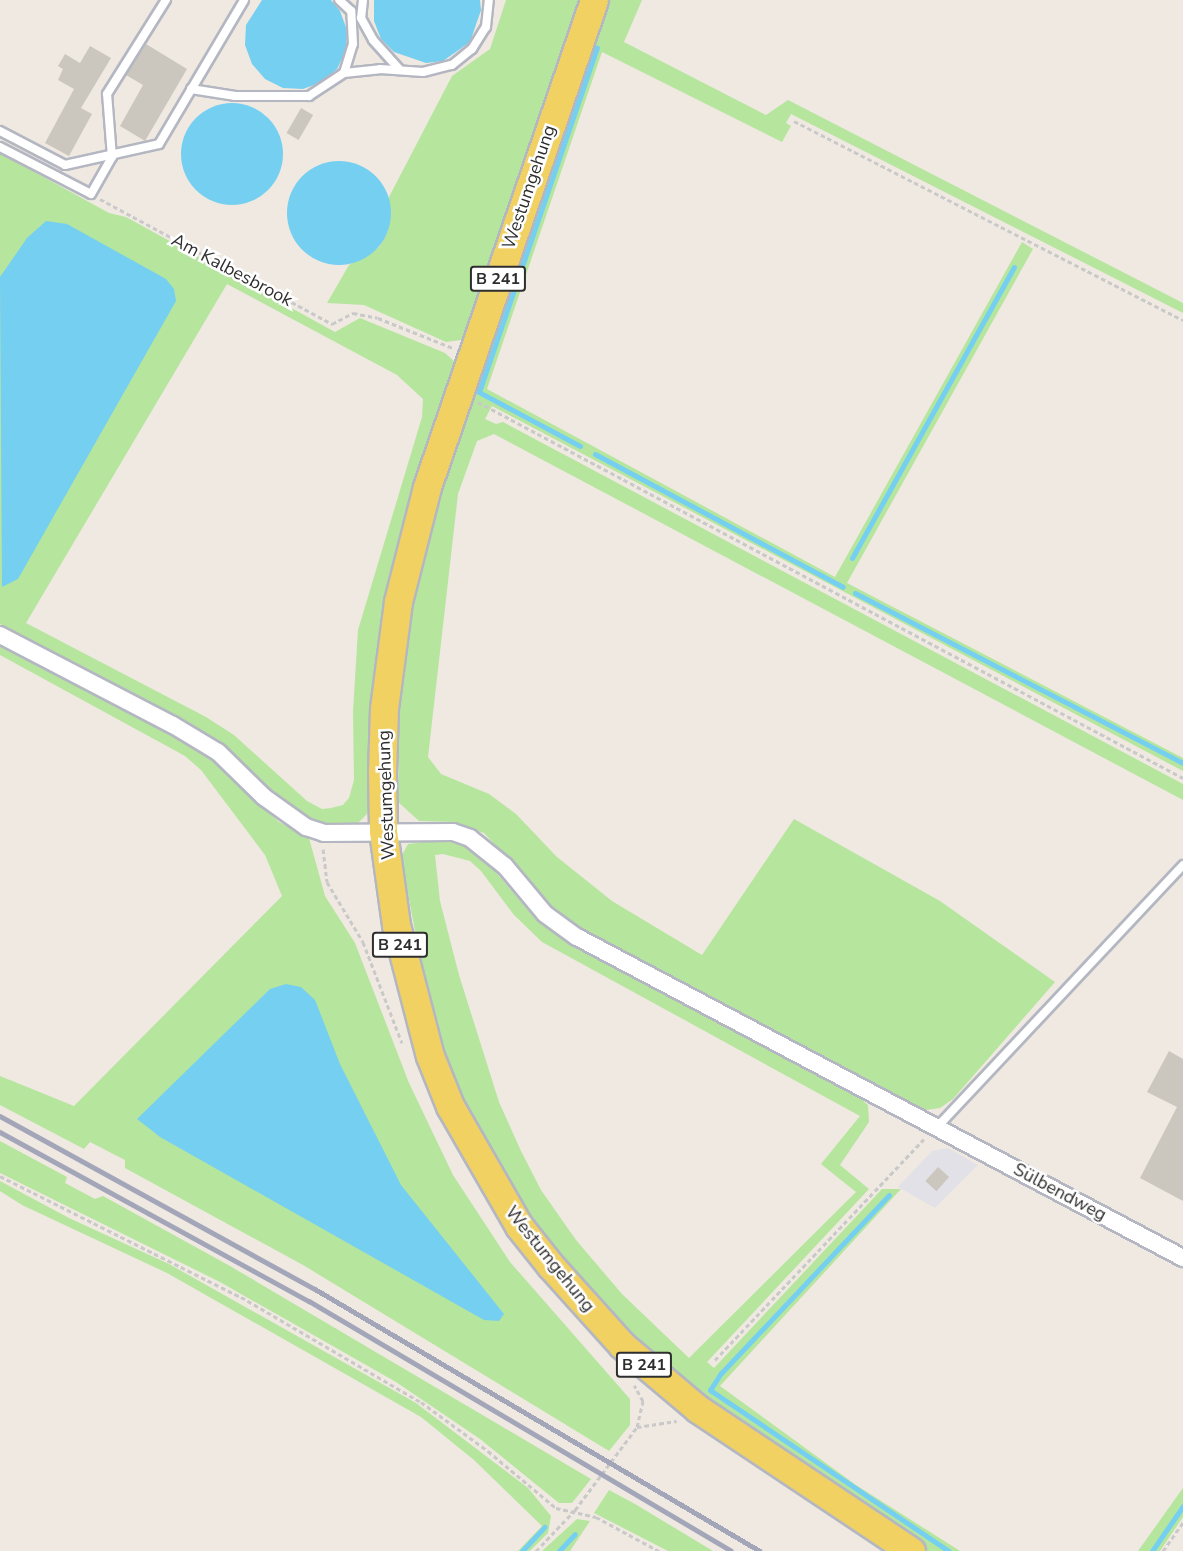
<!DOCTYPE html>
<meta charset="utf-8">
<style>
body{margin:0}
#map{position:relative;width:1183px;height:1551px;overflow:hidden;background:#efe9e1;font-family:"Nunito Sans",sans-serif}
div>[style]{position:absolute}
.industrial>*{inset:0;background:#e3e1e8}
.green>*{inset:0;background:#b6e59e}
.water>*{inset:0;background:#75cff0}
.round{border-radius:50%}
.stream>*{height:5px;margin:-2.5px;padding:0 2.5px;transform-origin:2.5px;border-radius:2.5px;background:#75cff0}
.building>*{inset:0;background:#cbc7bf;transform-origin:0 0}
.path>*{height:3px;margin-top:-1.5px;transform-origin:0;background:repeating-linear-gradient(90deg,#c9c9c9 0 4.5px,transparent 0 7.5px)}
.roads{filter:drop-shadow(2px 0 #b4b7c1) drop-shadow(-2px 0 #b4b7c1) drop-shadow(0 2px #b4b7c1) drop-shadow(0 -2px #b4b7c1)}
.lane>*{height:8px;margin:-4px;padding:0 4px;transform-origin:4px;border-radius:4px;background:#fff}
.street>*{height:16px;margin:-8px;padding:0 8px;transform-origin:8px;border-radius:8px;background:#fff}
.primary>*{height:27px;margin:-13.5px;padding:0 13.5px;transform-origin:13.5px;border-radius:13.5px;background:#f2d163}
.rail>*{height:4.5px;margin:-2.25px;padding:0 2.25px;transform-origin:2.25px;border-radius:2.25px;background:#a3a6b8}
span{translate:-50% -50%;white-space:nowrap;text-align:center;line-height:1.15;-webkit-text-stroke:5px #fff;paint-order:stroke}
.shield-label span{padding:2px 4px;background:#fff;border:2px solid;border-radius:4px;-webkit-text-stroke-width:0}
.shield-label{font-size:16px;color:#2e2e2e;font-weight:700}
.street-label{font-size:18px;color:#2e2e2e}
</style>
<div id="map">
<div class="industrial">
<i style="clip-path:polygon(948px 1148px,978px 1165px,935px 1208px,898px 1187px,932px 1151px)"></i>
</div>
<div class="green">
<i style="clip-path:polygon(506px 0,583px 0,471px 324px,461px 340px,446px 342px,364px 305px,327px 303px,349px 265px,379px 247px,388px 231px,389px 197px,452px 76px,490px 49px)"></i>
<i style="clip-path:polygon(606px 0,642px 0,624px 42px,766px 115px,788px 100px,1183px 303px,1183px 313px,791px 114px,786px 123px,791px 126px,782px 142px,602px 52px,487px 389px,835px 577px,1022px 242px,1033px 249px,847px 583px,1183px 758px,1183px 771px,492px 406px,485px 419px,496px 424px,503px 422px,1183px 784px,1183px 800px,494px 434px,477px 441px,458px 494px,428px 757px,441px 774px,489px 794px,516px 814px,557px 857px,612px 901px,702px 955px,794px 819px,940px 901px,1055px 982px,953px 1099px,940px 1108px,926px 1110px,909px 1103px,584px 930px,551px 906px,484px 833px,452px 822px,419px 821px,398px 802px,400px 688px,411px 589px,427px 524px)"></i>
<i style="clip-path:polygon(evenodd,0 153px,109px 213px,126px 217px,335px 332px,360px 318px,445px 353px,456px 363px,389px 591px,372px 699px,369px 804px,367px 814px,357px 824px,329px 826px,304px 818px,207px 734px,0 624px,0 153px,227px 284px,397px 375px,423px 399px,422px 417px,358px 630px,353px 712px,354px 780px,349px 798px,343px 805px,331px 808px,322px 809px,307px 801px,234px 735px,206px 717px,26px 623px,227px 284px)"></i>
<i style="clip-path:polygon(0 643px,206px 754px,279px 822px,309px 838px,325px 896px,355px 943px,409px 1083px,453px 1175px,510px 1262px,630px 1399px,630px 1425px,609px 1451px,303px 1265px,125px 1168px,125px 1160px,90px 1142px,84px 1149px,0 1105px,0 1076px,74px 1106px,282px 896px,265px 855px,201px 770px,185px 756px,0 655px)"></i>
<i style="clip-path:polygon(evenodd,443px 840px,477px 850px,528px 910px,557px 934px,846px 1086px,868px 1105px,869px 1122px,840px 1165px,869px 1189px,707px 1362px,714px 1368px,882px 1189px,901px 1189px,720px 1386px,856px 1485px,960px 1551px,928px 1551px,735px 1423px,624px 1331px,530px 1221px,466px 1115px,439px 1043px,426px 989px,401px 857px,408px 844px,443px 840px,443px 854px,470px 861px,481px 871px,514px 915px,542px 942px,860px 1116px,821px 1164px,856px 1192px,689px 1358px,622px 1294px,576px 1240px,541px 1190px,521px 1151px,499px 1102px,459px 975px,440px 901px,435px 855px,443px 854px)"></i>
<i style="clip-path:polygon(0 1141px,67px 1177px,65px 1183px,95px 1199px,103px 1196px,230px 1266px,591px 1479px,572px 1503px,559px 1503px,480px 1439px,396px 1382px,220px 1282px,0 1173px)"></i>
<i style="clip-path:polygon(0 1181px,69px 1218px,169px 1264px,416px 1403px,528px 1488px,551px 1516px,548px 1533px,530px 1551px,518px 1551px,542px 1526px,474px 1460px,421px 1417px,167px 1273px,22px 1205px,0 1191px)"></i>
<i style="clip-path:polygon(1183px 1488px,1183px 1517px,1160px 1551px,1138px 1551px)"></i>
<i style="clip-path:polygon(609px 1490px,635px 1504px,713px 1551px,668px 1551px,594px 1513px)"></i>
<i style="clip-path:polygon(577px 1519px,590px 1521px,570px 1551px,542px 1551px)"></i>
</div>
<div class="water">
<i style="clip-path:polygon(262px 0,331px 0,340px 11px,347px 30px,346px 50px,337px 69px,322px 82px,303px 89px,283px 88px,265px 79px,252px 64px,245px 45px,246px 25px)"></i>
<i style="clip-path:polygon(374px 0,480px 0,481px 10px,470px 42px,443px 61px,426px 63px,394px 52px,381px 39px,374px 21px)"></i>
<i class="round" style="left:181px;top:103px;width:102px;height:102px"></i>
<i class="round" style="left:287px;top:161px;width:104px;height:104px"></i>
<i style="clip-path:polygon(46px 221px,67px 224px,166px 279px,174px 289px,176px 301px,18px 579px,2px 587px,0 277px,27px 238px)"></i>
<i style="clip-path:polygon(286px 984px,301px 987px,315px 1000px,340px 1064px,401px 1185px,504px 1314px,499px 1321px,484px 1320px,160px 1137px,137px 1119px,270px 989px)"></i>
</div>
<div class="stream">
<i style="left:580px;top:446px;width:115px;rotate:-151.9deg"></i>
<i style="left:479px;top:392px;width:364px;rotate:-71.1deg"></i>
<i style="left:595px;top:454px;width:281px;rotate:28.2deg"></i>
<i style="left:852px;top:558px;width:333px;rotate:-60.9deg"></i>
<i style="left:855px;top:593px;width:369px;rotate:27.4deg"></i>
<i style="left:889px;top:1195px;width:245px;rotate:133.3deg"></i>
<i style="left:721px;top:1373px;width:20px;rotate:123deg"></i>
<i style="left:710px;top:1390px;width:288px;rotate:34deg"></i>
<i style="left:522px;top:1551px;width:33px;rotate:-47deg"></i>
<i style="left:559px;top:1551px;width:23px;rotate:-47deg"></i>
<i style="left:1152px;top:1551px;width:55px;rotate:-55.4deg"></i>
</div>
<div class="building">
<i style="clip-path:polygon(146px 44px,187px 69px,145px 141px,120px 126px,143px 85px,126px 75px)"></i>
<i style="clip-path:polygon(90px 46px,111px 58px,81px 108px,92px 114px,69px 156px,45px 143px,74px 89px,58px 80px,63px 69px,58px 66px,65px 54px,80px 63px)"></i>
<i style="left:301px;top:108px;width:14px;height:29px;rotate:30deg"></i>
<i style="clip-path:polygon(1169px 1051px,1183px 1059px,1183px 1201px,1140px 1178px,1177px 1107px,1147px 1092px)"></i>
<i style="left:938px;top:1167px;width:15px;height:19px;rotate:42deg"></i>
</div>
<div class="path">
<i style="left:794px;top:121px;width:437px;rotate:27.1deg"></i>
<i style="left:100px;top:199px;width:264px;rotate:28.3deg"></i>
<i style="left:332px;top:324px;width:24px;rotate:-28deg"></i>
<i style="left:353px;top:313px;width:25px;rotate:11deg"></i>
<i style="left:378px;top:318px;width:81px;rotate:21.8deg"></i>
<i style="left:478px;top:402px;width:799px;rotate:28.07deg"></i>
<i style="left:323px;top:849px;width:33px;rotate:83deg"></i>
<i style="left:327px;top:882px;width:70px;rotate:59deg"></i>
<i style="left:363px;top:942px;width:108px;rotate:68.9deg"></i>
<i style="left:0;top:1176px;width:270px;rotate:26.7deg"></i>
<i style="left:241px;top:1297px;width:208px;rotate:30.3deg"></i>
<i style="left:421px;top:1402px;width:83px;rotate:36.2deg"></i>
<i style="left:488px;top:1451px;width:89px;rotate:40deg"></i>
<i style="left:556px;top:1508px;width:41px;rotate:12.7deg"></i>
<i style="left:596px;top:1517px;width:72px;rotate:28.4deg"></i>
<i style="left:715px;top:1360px;width:304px;rotate:-46.6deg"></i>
<i style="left:637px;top:1427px;width:40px;rotate:-8.5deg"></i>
<i style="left:536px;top:1551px;width:57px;rotate:-46.4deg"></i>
<i style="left:575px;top:1510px;width:104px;rotate:-53.2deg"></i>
<i style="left:637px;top:1427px;width:27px;rotate:-77deg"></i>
<i style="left:643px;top:1401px;width:18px;rotate:-119deg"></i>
<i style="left:1163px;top:1551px;width:35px;rotate:-55deg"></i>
</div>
<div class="roads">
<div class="lane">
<i style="left:363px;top:0;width:18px;rotate:96deg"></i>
<i style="left:361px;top:18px;width:25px;rotate:61deg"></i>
<i style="left:373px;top:40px;width:40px;rotate:48deg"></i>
<i style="left:344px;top:73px;width:36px;rotate:-6deg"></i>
<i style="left:380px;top:69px;width:43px;rotate:4deg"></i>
<i style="left:423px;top:72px;width:30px;rotate:-14deg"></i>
<i style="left:452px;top:65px;width:26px;rotate:-39deg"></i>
<i style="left:472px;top:49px;width:26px;rotate:-58deg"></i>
<i style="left:486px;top:27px;width:27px;rotate:-84deg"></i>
<i style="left:191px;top:89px;width:45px;rotate:9deg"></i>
<i style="left:235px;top:96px;width:74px"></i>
<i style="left:309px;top:96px;width:42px;rotate:-33.3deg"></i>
<i style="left:344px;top:73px;width:30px;rotate:-73deg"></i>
<i style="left:353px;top:44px;width:33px;rotate:-93deg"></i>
<i style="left:351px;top:11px;width:16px;rotate:-137deg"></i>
<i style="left:0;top:131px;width:73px;rotate:27.6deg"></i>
<i style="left:65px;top:165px;width:96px;rotate:-12.6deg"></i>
<i style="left:159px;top:144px;width:167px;rotate:-59.4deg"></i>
<i style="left:0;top:147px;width:102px;rotate:27.3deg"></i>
<i style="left:91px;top:194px;width:43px;rotate:-60.4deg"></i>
<i style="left:112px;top:157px;width:63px;rotate:-94.5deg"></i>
<i style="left:107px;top:94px;width:111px;rotate:-57.9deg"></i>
<i style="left:938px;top:1126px;width:358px;rotate:-46.8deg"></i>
</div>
<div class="street">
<i style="left:0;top:635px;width:195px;rotate:27.5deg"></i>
<i style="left:173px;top:725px;width:52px;rotate:31deg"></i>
<i style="left:218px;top:752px;width:64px;rotate:44.4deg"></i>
<i style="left:264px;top:797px;width:52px;rotate:35.5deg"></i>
<i style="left:306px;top:827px;width:19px;rotate:18deg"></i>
<i style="left:324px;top:833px;width:129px;rotate:-0.4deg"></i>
<i style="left:453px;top:832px;width:18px;rotate:19deg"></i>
<i style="left:470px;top:838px;width:45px;rotate:38.7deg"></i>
<i style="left:505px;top:866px;width:62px;rotate:50.2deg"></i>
<i style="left:545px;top:914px;width:39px;rotate:36deg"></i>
<i style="left:577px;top:937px;width:686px;rotate:27.91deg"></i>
</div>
<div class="primary">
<i style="left:594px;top:0;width:515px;rotate:108.93deg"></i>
<i style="left:427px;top:487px;width:119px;rotate:104.2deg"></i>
<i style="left:398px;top:602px;width:108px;rotate:97.5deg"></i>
<i style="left:384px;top:709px;width:62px;rotate:91.8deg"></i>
<i style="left:382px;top:771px;width:60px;rotate:89deg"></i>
<i style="left:383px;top:831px;width:95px;rotate:82.1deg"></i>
<i style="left:396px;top:925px;width:135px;rotate:75.5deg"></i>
<i style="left:430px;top:1056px;width:54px;rotate:68.2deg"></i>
<i style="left:450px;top:1106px;width:138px;rotate:60.1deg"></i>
<i style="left:519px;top:1226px;width:50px;rotate:51.5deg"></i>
<i style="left:550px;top:1265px;width:108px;rotate:48deg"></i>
<i style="left:622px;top:1345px;width:99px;rotate:40.1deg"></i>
<i style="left:698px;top:1409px;width:256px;rotate:33.7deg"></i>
</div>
</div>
<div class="rail">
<i style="left:0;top:1116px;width:359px;rotate:28.8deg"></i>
<i style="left:315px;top:1289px;width:516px;rotate:30.49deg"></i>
<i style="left:0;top:1132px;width:352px;rotate:28.7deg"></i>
<i style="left:309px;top:1301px;width:490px;rotate:30.6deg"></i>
</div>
<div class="shield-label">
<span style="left:498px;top:279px">B 241</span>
<span style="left:400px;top:945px">B 241</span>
<span style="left:644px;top:1365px">B 241</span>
</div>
<div class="street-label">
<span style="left:529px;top:187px;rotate:-71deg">Westumgehung</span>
<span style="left:232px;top:270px;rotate:28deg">Am Kalbesbrook</span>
<span style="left:386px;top:795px;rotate:-92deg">Westumgehung</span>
<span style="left:1060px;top:1192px;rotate:28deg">Sülbendweg</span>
<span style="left:550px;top:1259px;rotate:51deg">Westumgehung</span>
</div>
</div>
